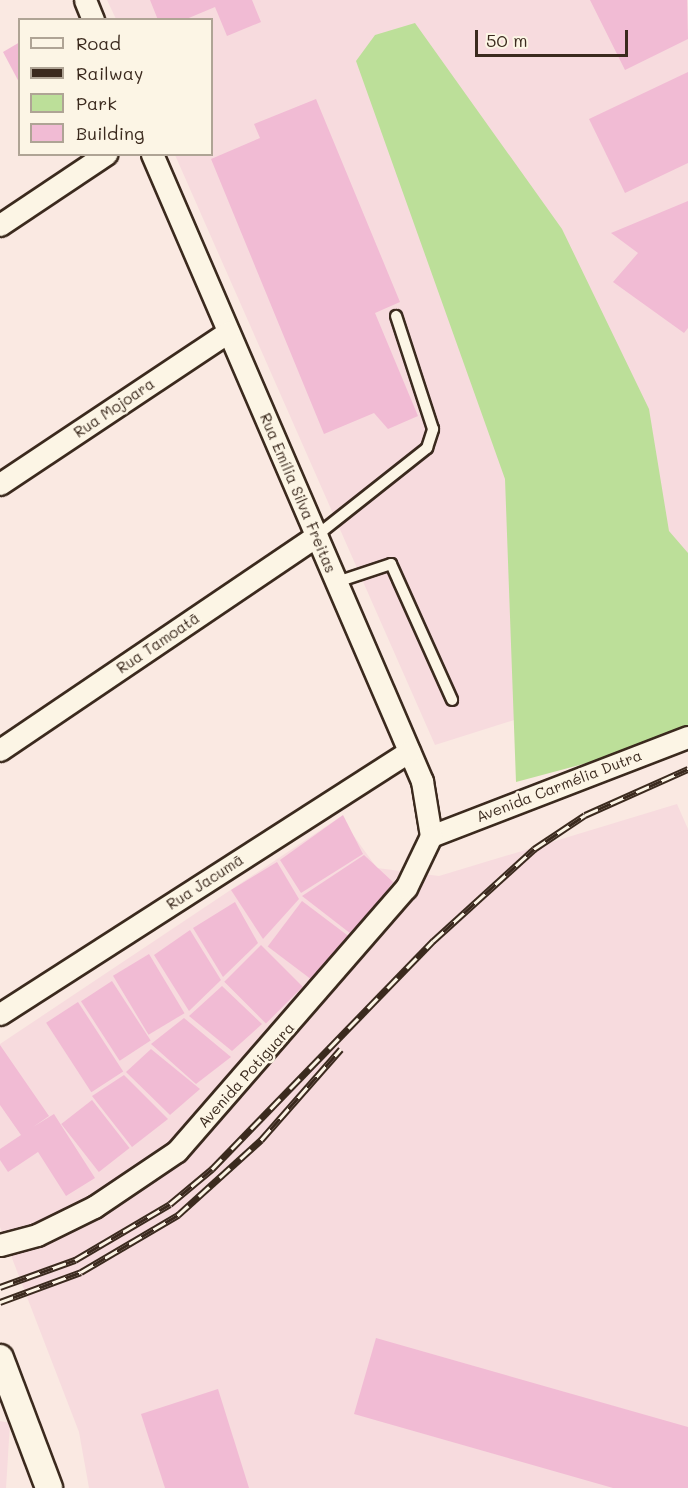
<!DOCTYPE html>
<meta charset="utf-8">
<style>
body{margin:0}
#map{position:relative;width:688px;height:1488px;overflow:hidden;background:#fae9e2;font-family:Mali,sans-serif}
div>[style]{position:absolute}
.built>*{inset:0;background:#f7dbde}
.green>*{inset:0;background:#bcdf99}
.building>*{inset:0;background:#f1bbd4;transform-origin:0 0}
.roads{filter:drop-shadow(2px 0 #3b2a1e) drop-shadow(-2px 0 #3b2a1e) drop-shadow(0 2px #3b2a1e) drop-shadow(0 -2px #3b2a1e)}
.service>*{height:10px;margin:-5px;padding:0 5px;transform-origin:5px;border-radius:5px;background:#fcf5e5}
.minor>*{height:21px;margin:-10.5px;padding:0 10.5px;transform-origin:10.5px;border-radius:10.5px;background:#fcf5e5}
.tertiary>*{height:26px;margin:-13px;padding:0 13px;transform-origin:13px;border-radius:13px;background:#fcf5e5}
.rail>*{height:7px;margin-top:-3.5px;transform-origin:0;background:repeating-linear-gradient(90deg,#fcf5e5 0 14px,#3b2a1e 0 28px);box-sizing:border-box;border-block:2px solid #3b2a1e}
span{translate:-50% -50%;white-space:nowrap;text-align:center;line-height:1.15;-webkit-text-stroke:5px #fcf5e5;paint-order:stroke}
.street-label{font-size:15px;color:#3b2a1e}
.legend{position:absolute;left:18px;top:18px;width:195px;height:138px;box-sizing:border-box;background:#fcf5e5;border:2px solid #afa495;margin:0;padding:8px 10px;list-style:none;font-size:18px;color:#3b2a1e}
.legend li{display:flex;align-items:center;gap:12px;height:30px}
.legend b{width:30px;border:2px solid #afa495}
.scale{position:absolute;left:475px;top:30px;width:153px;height:27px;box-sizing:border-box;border:3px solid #3b2a1e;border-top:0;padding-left:8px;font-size:18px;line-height:21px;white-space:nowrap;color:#3b2a1e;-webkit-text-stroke:4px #fcf5e5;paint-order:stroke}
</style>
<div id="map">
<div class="built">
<i style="clip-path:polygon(107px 0,688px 0,688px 665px,435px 745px,175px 155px,212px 154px,212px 20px,116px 19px)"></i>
<i style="clip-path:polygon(677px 804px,688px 829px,688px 1488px,89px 1488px,79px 1432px,0 1227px,0 1044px,340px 817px,377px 868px,439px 876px)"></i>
<i style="clip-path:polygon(0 1421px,10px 1423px,6px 1488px,0 1488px)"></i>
</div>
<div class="green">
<i style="clip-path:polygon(415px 23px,562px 229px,649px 409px,669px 531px,688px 553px,688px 736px,516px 782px,505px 479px,356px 61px,375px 35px)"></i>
</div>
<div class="building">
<i style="clip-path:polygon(150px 0,252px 0,261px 22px,227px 36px,215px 7px,184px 20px,158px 20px)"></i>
<i style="clip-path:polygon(590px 0,687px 0,688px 39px,625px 70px)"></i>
<i style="clip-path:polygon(20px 42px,20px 84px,3px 52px)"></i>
<i style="clip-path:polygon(688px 72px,688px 163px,625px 193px,589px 119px)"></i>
<i style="clip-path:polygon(316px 99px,400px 302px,375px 313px,418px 416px,388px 429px,374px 413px,324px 434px,211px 159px,260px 138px,254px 124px)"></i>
<i style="clip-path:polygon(688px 201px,688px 328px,684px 333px,613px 282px,638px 253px,611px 233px)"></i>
<i style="clip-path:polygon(343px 815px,363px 854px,301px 893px,280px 860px)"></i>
<i style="clip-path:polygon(364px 855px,393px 882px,355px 937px,302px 896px)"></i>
<i style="clip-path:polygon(277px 862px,299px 899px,263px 939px,231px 890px)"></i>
<i style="left:302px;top:901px;width:63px;height:57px;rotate:37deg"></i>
<i style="clip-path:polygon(235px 902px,258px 943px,223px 977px,193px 928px)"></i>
<i style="clip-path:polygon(190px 930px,221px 980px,189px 1011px,154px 955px)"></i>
<i style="left:261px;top:945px;width:59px;height:52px;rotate:45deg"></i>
<i style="left:149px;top:954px;width:69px;height:42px;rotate:59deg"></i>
<i style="left:112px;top:981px;width:71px;height:37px;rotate:57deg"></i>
<i style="clip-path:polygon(222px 986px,262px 1024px,232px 1051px,189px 1016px)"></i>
<i style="left:78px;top:1002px;width:83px;height:38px;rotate:57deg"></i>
<i style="clip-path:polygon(184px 1018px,231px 1057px,196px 1084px,151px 1044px)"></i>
<i style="clip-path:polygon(0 1045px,49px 1116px,33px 1127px,54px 1114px,95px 1178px,66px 1196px,38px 1152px,8px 1172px,0 1160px,0 1149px,21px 1135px,0 1105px)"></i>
<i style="clip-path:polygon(151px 1049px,200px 1089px,170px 1115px,126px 1072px)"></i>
<i style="clip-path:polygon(124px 1075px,168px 1119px,132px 1147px,92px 1096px)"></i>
<i style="left:92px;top:1100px;width:61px;height:39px;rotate:52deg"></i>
<i style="clip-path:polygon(376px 1338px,688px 1427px,688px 1488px,613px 1488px,354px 1414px)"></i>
<i style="clip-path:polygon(218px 1389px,249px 1488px,165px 1488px,141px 1414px)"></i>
</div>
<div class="roads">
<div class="service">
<i style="left:316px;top:536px;width:142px;rotate:-38.4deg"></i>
<i style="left:427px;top:448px;width:20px;rotate:-72deg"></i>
<i style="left:433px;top:429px;width:119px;rotate:-108.1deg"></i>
<i style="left:337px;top:582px;width:57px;rotate:-18.4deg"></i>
<i style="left:391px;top:564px;width:149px;rotate:65.8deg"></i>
</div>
<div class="minor">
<i style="left:85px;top:0;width:22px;rotate:68deg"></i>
<i style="left:152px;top:154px;width:683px;rotate:66.7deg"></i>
<i style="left:422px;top:781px;width:56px;rotate:80.7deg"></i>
<i style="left:0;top:225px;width:128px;rotate:-33.8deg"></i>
<i style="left:0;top:484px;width:274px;rotate:-33.7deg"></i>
<i style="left:0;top:750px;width:382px;rotate:-34.1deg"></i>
<i style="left:431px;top:836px;width:275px;rotate:-21.1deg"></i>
<i style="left:0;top:1014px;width:486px;rotate:-32.7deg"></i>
<i style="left:0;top:1245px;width:38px;rotate:-15deg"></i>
<i style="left:37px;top:1235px;width:64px;rotate:-26.2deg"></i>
<i style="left:94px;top:1207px;width:100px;rotate:-34deg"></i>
<i style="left:177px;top:1151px;width:349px;rotate:-49deg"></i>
<i style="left:406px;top:888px;width:58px;rotate:-64.3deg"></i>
</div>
<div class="tertiary">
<i style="left:0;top:1358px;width:139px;rotate:69.3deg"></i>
</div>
</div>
<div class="rail">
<i style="left:0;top:1287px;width:80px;rotate:-19.8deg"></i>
<i style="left:75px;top:1260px;width:110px;rotate:-30.5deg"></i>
<i style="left:170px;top:1204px;width:55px;rotate:-39.8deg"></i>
<i style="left:212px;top:1169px;width:318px;rotate:-45.9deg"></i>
<i style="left:433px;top:941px;width:137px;rotate:-42.3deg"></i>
<i style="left:534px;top:849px;width:61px;rotate:-33.7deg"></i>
<i style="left:585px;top:815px;width:113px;rotate:-24.1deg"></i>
<i style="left:0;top:1302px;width:86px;rotate:-20.3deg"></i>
<i style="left:81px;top:1272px;width:113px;rotate:-30.4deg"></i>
<i style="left:178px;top:1215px;width:112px;rotate:-42.1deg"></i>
<i style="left:261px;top:1140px;width:121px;rotate:-48.7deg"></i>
</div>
<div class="street-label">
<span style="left:114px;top:408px;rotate:-34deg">Rua Mojoara</span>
<span style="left:298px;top:493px;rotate:67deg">Rua Emília Silva Freitas</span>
<span style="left:158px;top:643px;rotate:-34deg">Rua Tamoatã</span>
<span style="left:559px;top:786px;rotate:-21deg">Avenida Carmélia Dutra</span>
<span style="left:205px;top:882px;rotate:-33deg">Rua Jacumã</span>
<span style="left:246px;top:1075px;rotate:-48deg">Avenida Potiguara</span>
</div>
<ul class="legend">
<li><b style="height:8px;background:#fcf5e5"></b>Road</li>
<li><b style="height:8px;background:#3b2a1e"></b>Railway</li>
<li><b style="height:16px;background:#bcdf99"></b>Park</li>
<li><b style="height:16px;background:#f1bbd4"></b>Building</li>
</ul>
<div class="scale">50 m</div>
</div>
